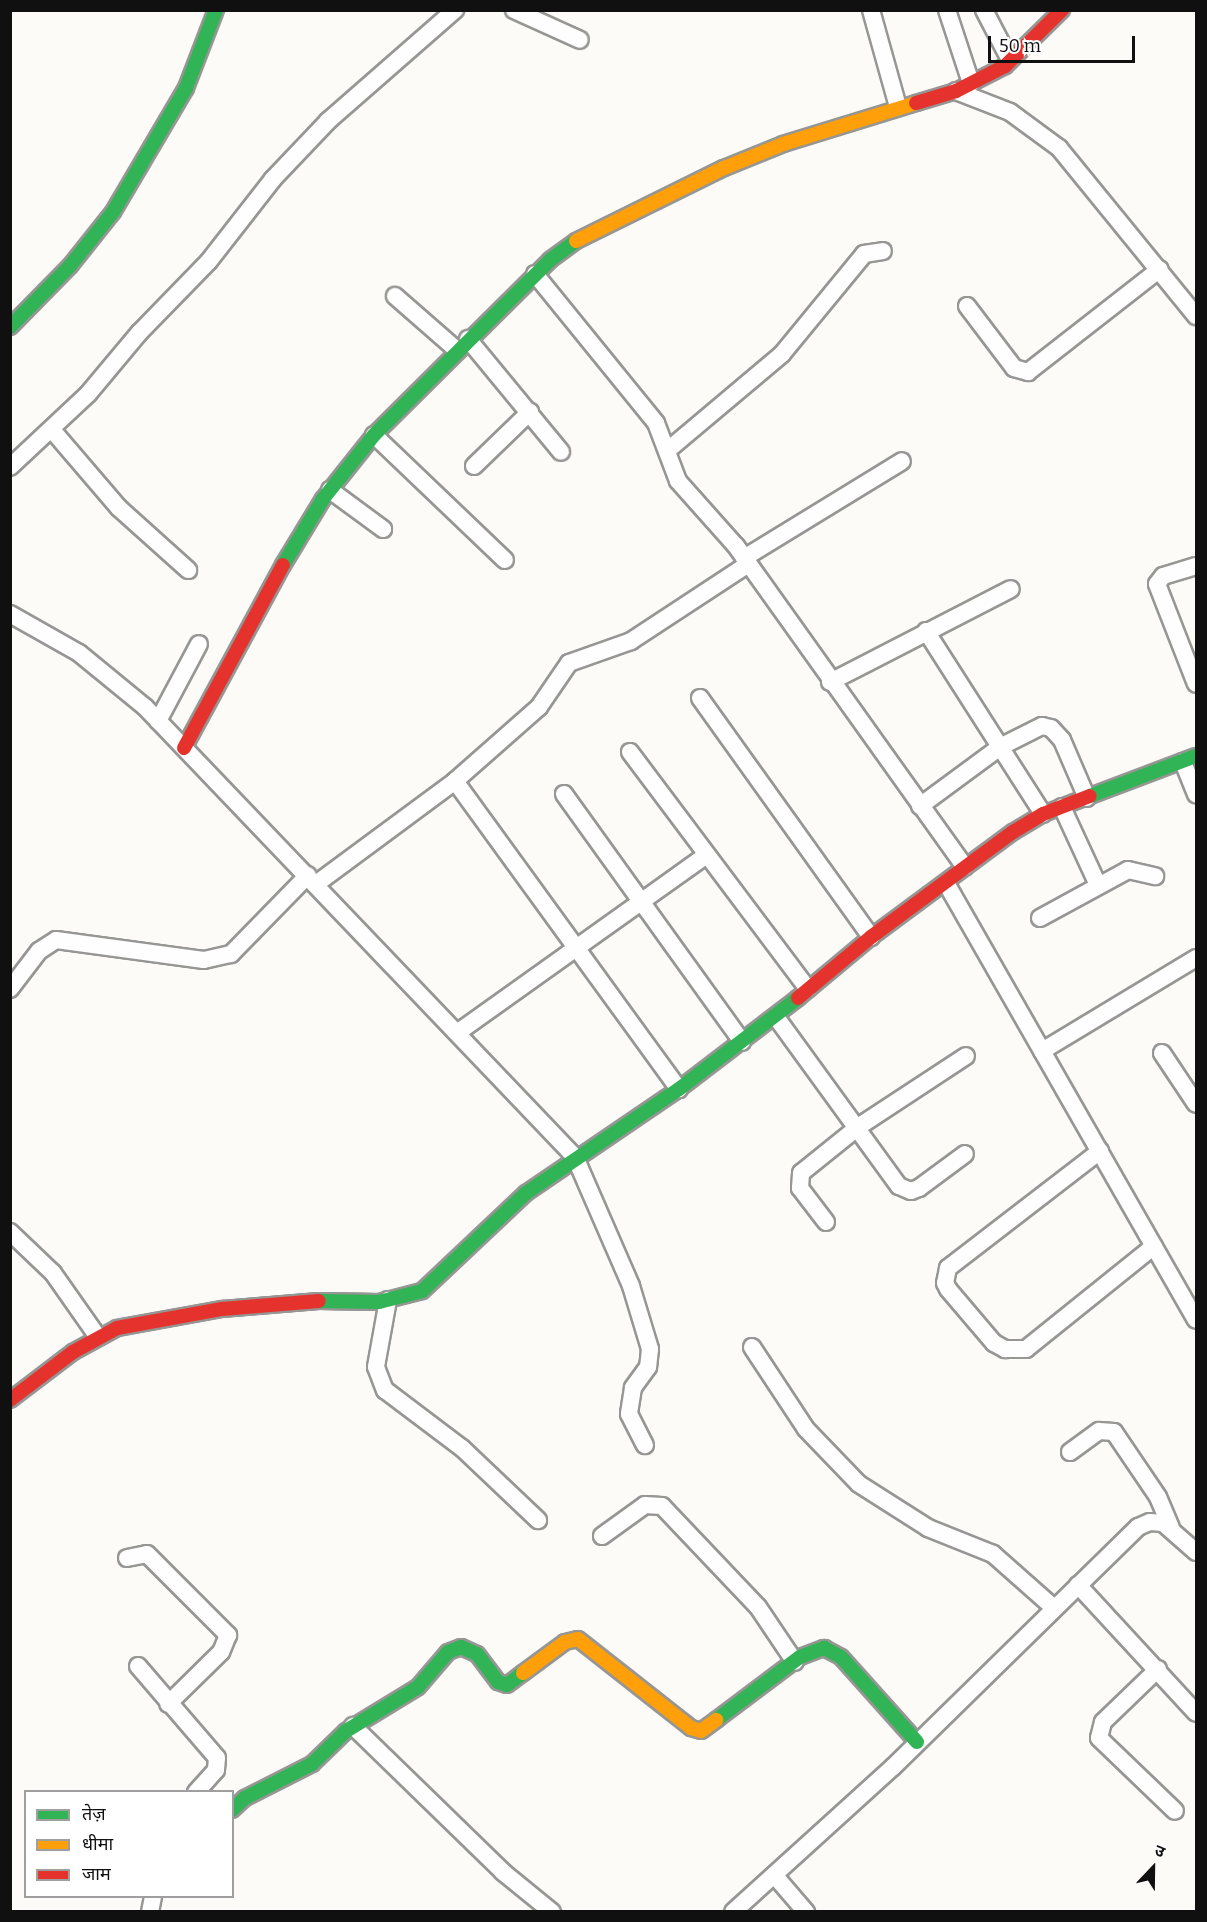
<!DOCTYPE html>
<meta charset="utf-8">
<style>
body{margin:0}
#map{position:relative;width:1207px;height:1922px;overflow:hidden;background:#fcfbf7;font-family:Bitter,"Noto Sans Devanagari",serif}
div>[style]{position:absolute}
.roads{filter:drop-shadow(2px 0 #969694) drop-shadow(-2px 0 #969694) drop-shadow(0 2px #969694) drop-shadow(0 -2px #969694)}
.street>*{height:16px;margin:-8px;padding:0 8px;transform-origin:8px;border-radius:8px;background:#fffefe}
.fast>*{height:14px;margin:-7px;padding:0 7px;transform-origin:7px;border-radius:7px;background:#30b455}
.slow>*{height:14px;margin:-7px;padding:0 7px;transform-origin:7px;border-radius:7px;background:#ff9f0a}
.jam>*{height:14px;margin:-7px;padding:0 7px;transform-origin:7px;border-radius:7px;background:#e5322d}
span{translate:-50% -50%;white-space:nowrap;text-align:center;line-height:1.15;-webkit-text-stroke:6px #fff;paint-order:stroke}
.frame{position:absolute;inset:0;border:12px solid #101010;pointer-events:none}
.legend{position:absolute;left:24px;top:1790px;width:210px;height:108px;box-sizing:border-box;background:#fff;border:2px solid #9f9f9f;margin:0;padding:8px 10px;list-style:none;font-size:18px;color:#101010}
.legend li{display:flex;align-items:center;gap:12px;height:30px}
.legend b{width:30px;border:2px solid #9f9f9f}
.north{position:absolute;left:1123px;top:1838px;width:60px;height:60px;-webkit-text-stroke:4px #fff;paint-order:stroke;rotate:22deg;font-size:16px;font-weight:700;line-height:24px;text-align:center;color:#101010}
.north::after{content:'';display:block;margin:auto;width:21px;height:27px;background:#101010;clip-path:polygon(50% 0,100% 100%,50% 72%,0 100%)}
.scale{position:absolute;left:988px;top:36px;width:147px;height:27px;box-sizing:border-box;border:3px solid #101010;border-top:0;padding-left:8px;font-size:18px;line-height:21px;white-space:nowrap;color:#101010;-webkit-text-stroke:4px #fff;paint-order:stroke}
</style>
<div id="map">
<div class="roads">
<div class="street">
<i style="left:514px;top:10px;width:72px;rotate:24.4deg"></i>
<i style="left:871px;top:10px;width:101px;rotate:74.4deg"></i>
<i style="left:947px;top:10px;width:77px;rotate:71.8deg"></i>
<i style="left:984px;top:10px;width:56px;rotate:62.5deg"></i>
<i style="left:956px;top:91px;width:58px;rotate:21.3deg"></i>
<i style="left:1010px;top:112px;width:61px;rotate:36.3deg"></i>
<i style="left:1059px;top:148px;width:217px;rotate:50.8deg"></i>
<i style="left:535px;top:274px;width:192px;rotate:50.9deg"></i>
<i style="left:656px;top:423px;width:62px;rotate:69.2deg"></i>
<i style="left:678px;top:481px;width:87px;rotate:48.3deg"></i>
<i style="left:736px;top:546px;width:394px;rotate:54.5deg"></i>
<i style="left:395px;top:296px;width:82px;rotate:41.1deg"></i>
<i style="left:967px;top:306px;width:78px;rotate:52.8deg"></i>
<i style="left:1014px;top:368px;width:15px;rotate:16deg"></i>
<i style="left:1028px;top:372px;width:167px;rotate:-38deg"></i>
<i style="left:468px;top:339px;width:146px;rotate:50.5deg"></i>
<i style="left:53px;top:431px;width:101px;rotate:49.4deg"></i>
<i style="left:119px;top:508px;width:93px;rotate:41.9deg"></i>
<i style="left:374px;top:435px;width:181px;rotate:43.7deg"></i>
<i style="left:668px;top:450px;width:149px;rotate:-40.1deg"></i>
<i style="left:782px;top:354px;width:129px;rotate:-50.6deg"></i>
<i style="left:864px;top:254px;width:19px;rotate:-9deg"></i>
<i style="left:474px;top:466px;width:78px;rotate:-44deg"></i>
<i style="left:10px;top:467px;width:107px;rotate:-43.1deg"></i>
<i style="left:88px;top:394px;width:80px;rotate:-50.1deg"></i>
<i style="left:139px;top:333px;width:100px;rotate:-45.8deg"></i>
<i style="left:209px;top:261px;width:104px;rotate:-52deg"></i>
<i style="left:273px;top:179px;width:80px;rotate:-46.5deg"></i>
<i style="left:328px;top:121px;width:169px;rotate:-41.2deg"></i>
<i style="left:330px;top:490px;width:66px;rotate:36.3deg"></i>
<i style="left:744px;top:558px;width:185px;rotate:-31.5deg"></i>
<i style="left:1196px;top:566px;width:34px;rotate:163deg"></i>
<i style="left:1163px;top:576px;width:10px;rotate:127deg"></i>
<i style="left:1157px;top:584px;width:107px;rotate:68.7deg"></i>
<i style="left:10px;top:614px;width:79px;rotate:29.5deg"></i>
<i style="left:79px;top:653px;width:85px;rotate:39.3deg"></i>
<i style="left:145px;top:707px;width:622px;rotate:46.3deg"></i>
<i style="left:575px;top:1157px;width:141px;rotate:66.5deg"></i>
<i style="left:631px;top:1286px;width:66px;rotate:73.2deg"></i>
<i style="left:650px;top:1349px;width:18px;rotate:96deg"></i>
<i style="left:648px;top:1367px;width:26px;rotate:126deg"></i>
<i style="left:633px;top:1388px;width:26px;rotate:99deg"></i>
<i style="left:629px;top:1414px;width:35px;rotate:63deg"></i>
<i style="left:926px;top:631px;width:217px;rotate:57.4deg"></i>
<i style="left:830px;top:682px;width:203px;rotate:-27.2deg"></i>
<i style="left:700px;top:698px;width:294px;rotate:54.4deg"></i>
<i style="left:158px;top:721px;width:87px;rotate:-62deg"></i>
<i style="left:630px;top:752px;width:296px;rotate:53.1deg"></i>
<i style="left:1183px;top:762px;width:35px;rotate:68deg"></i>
<i style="left:455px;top:781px;width:381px;rotate:54deg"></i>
<i style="left:564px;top:794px;width:305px;rotate:54.3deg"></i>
<i style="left:920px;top:806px;width:99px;rotate:-36.4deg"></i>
<i style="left:1000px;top:747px;width:47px;rotate:-26.6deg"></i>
<i style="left:1042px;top:726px;width:9px;rotate:13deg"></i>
<i style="left:1051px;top:728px;width:16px;rotate:47deg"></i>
<i style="left:1062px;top:740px;width:63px;rotate:66.7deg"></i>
<i style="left:1062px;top:807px;width:86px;rotate:65.2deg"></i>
<i style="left:946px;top:883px;width:503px;rotate:60.23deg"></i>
<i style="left:316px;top:884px;width:173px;rotate:-36.5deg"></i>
<i style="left:455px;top:781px;width:112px;rotate:-41.4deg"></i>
<i style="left:539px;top:707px;width:53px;rotate:-55.7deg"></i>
<i style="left:569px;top:663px;width:66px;rotate:-19.5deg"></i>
<i style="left:631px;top:641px;width:140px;rotate:-33.3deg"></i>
<i style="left:1040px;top:918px;width:100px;rotate:-28.6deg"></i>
<i style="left:1128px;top:870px;width:28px;rotate:13deg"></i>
<i style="left:10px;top:989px;width:48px;rotate:-52.7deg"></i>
<i style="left:39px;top:951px;width:20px;rotate:-33deg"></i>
<i style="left:56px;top:940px;width:149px;rotate:7.7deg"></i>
<i style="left:204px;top:960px;width:28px;rotate:-13deg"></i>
<i style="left:231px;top:954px;width:110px;rotate:-45.7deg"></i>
<i style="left:776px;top:1017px;width:209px;rotate:54deg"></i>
<i style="left:899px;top:1186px;width:13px;rotate:23deg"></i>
<i style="left:911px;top:1191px;width:9px;rotate:-21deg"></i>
<i style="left:919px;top:1188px;width:57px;rotate:-36.5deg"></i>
<i style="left:457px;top:1033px;width:305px;rotate:-35.5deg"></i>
<i style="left:1042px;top:1051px;width:180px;rotate:-31.1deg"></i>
<i style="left:1162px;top:1053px;width:61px;rotate:56.3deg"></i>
<i style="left:1100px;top:1151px;width:192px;rotate:142.4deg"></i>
<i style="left:948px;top:1268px;width:15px;rotate:101deg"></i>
<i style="left:945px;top:1283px;width:7px;rotate:63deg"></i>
<i style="left:948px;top:1289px;width:71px;rotate:49.6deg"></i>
<i style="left:994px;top:1343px;width:13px;rotate:29deg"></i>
<i style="left:1005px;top:1349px;width:21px"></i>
<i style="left:1026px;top:1349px;width:164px;rotate:-38.8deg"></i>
<i style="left:826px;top:1222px;width:43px;rotate:-127.4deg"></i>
<i style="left:800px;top:1188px;width:15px;rotate:-86deg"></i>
<i style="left:801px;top:1173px;width:73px;rotate:-38.9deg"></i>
<i style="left:858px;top:1127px;width:129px;rotate:-33.3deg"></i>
<i style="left:10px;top:1232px;width:59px;rotate:43.6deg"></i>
<i style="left:53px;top:1273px;width:78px;rotate:54.9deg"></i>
<i style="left:388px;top:1300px;width:68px;rotate:100.2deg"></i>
<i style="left:376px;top:1367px;width:25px;rotate:69deg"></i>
<i style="left:385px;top:1390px;width:96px;rotate:37deg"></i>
<i style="left:462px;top:1448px;width:105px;rotate:43.5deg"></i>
<i style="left:752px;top:1347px;width:98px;rotate:56.6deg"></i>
<i style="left:806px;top:1429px;width:76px;rotate:46.1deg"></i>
<i style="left:859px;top:1484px;width:82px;rotate:32.5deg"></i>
<i style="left:928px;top:1528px;width:70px;rotate:21.8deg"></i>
<i style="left:993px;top:1554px;width:81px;rotate:41.5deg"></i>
<i style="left:1070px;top:1452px;width:36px;rotate:-36deg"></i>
<i style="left:1099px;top:1431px;width:15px;rotate:4deg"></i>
<i style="left:1114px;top:1432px;width:78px;rotate:55.9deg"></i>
<i style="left:1158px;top:1497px;width:33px;rotate:67deg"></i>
<i style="left:602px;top:1536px;width:53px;rotate:-35.8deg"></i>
<i style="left:645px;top:1505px;width:17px;rotate:3deg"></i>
<i style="left:662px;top:1506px;width:139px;rotate:46.5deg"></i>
<i style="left:758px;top:1607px;width:66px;rotate:56.1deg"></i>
<i style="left:127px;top:1558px;width:20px;rotate:-11deg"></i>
<i style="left:147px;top:1554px;width:115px;rotate:45deg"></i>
<i style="left:228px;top:1635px;width:18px;rotate:112deg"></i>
<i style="left:221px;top:1652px;width:74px;rotate:135.5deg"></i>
<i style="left:1078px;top:1585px;width:174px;rotate:47.3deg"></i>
<i style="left:138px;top:1666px;width:121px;rotate:49.3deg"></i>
<i style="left:217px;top:1758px;width:12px;rotate:95deg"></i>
<i style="left:216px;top:1770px;width:30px;rotate:132deg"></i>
<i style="left:1158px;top:1669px;width:76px;rotate:136.1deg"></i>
<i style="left:1103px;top:1722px;width:16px;rotate:104deg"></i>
<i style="left:1099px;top:1738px;width:105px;rotate:43.8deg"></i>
<i style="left:353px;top:1726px;width:209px;rotate:44.2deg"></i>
<i style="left:503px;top:1872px;width:63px;rotate:39.2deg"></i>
<i style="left:775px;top:1876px;width:48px;rotate:49.3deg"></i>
<i style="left:150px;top:1912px;width:16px;rotate:-79deg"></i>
<i style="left:733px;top:1912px;width:216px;rotate:-42.2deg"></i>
<i style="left:893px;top:1767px;width:343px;rotate:-44.4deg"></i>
<i style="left:1138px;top:1527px;width:13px;rotate:-23deg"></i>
<i style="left:1150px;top:1522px;width:13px;rotate:4deg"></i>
<i style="left:1163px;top:1523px;width:44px;rotate:41.3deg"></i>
</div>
<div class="fast">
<i style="left:10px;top:327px;width:86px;rotate:-45.5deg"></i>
<i style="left:70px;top:266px;width:69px;rotate:-51.5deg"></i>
<i style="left:113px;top:212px;width:144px;rotate:-59.5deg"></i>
<i style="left:186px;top:88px;width:84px;rotate:-69deg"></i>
<i style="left:283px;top:565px;width:77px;rotate:-58.8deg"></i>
<i style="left:323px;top:499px;width:82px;rotate:-51.4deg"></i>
<i style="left:374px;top:435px;width:248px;rotate:-44.8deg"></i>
<i style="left:550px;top:260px;width:32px;rotate:-36deg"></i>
<i style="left:1090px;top:796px;width:113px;rotate:-20.7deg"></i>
<i style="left:319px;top:1301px;width:60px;rotate:1deg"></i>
<i style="left:379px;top:1302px;width:44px;rotate:-14.3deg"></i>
<i style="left:422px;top:1291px;width:143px;rotate:-43.3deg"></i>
<i style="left:526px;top:1193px;width:185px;rotate:-34.2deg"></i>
<i style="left:679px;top:1089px;width:150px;rotate:-37.4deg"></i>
<i style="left:716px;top:1720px;width:105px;rotate:-36.9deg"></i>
<i style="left:800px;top:1657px;width:26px;rotate:-21deg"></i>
<i style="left:824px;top:1648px;width:19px;rotate:28deg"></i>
<i style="left:841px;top:1657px;width:114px;rotate:48.2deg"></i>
<i style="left:232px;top:1810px;width:18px;rotate:-43deg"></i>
<i style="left:245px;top:1798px;width:75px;rotate:-26.9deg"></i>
<i style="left:312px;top:1764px;width:47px;rotate:-44.1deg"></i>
<i style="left:346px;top:1731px;width:84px;rotate:-31.4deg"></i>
<i style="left:418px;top:1687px;width:46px;rotate:-49.4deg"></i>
<i style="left:448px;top:1652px;width:14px;rotate:-21deg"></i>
<i style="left:461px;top:1647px;width:17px;rotate:24deg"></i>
<i style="left:477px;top:1654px;width:35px;rotate:53deg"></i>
<i style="left:498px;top:1682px;width:9px;rotate:18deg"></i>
<i style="left:507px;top:1685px;width:20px;rotate:-37deg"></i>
</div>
<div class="slow">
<i style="left:576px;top:241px;width:165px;rotate:-26.3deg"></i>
<i style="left:724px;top:168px;width:64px;rotate:-22.1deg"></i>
<i style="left:783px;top:144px;width:139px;rotate:-17.1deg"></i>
<i style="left:523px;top:1673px;width:52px;rotate:-36.4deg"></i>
<i style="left:565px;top:1642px;width:13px;rotate:-13deg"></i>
<i style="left:578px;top:1639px;width:144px;rotate:38.2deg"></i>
<i style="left:691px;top:1728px;width:10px;rotate:17deg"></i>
<i style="left:701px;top:1731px;width:19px;rotate:-36deg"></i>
</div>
<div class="jam">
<i style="left:916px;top:103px;width:42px;rotate:-16.7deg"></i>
<i style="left:956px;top:91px;width:55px;rotate:-27deg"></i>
<i style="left:1005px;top:66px;width:80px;rotate:-44.5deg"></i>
<i style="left:184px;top:748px;width:208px;rotate:-61.6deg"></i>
<i style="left:798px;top:998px;width:95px;rotate:-39.9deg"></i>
<i style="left:871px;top:937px;width:177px;rotate:-36.5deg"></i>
<i style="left:1013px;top:832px;width:35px;rotate:-31deg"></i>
<i style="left:1043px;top:814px;width:50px;rotate:-21deg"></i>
<i style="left:10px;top:1400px;width:79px;rotate:-37.3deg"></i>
<i style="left:73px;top:1352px;width:50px;rotate:-28.6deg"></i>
<i style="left:117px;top:1328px;width:107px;rotate:-10.3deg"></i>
<i style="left:222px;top:1309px;width:97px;rotate:-4.7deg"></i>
</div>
</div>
<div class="frame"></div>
<ul class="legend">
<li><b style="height:8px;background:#30b455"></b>तेज़</li>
<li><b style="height:8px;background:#ff9f0a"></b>धीमा</li>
<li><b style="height:8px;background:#e5322d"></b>जाम</li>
</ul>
<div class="north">उ</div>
<div class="scale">50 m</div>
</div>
